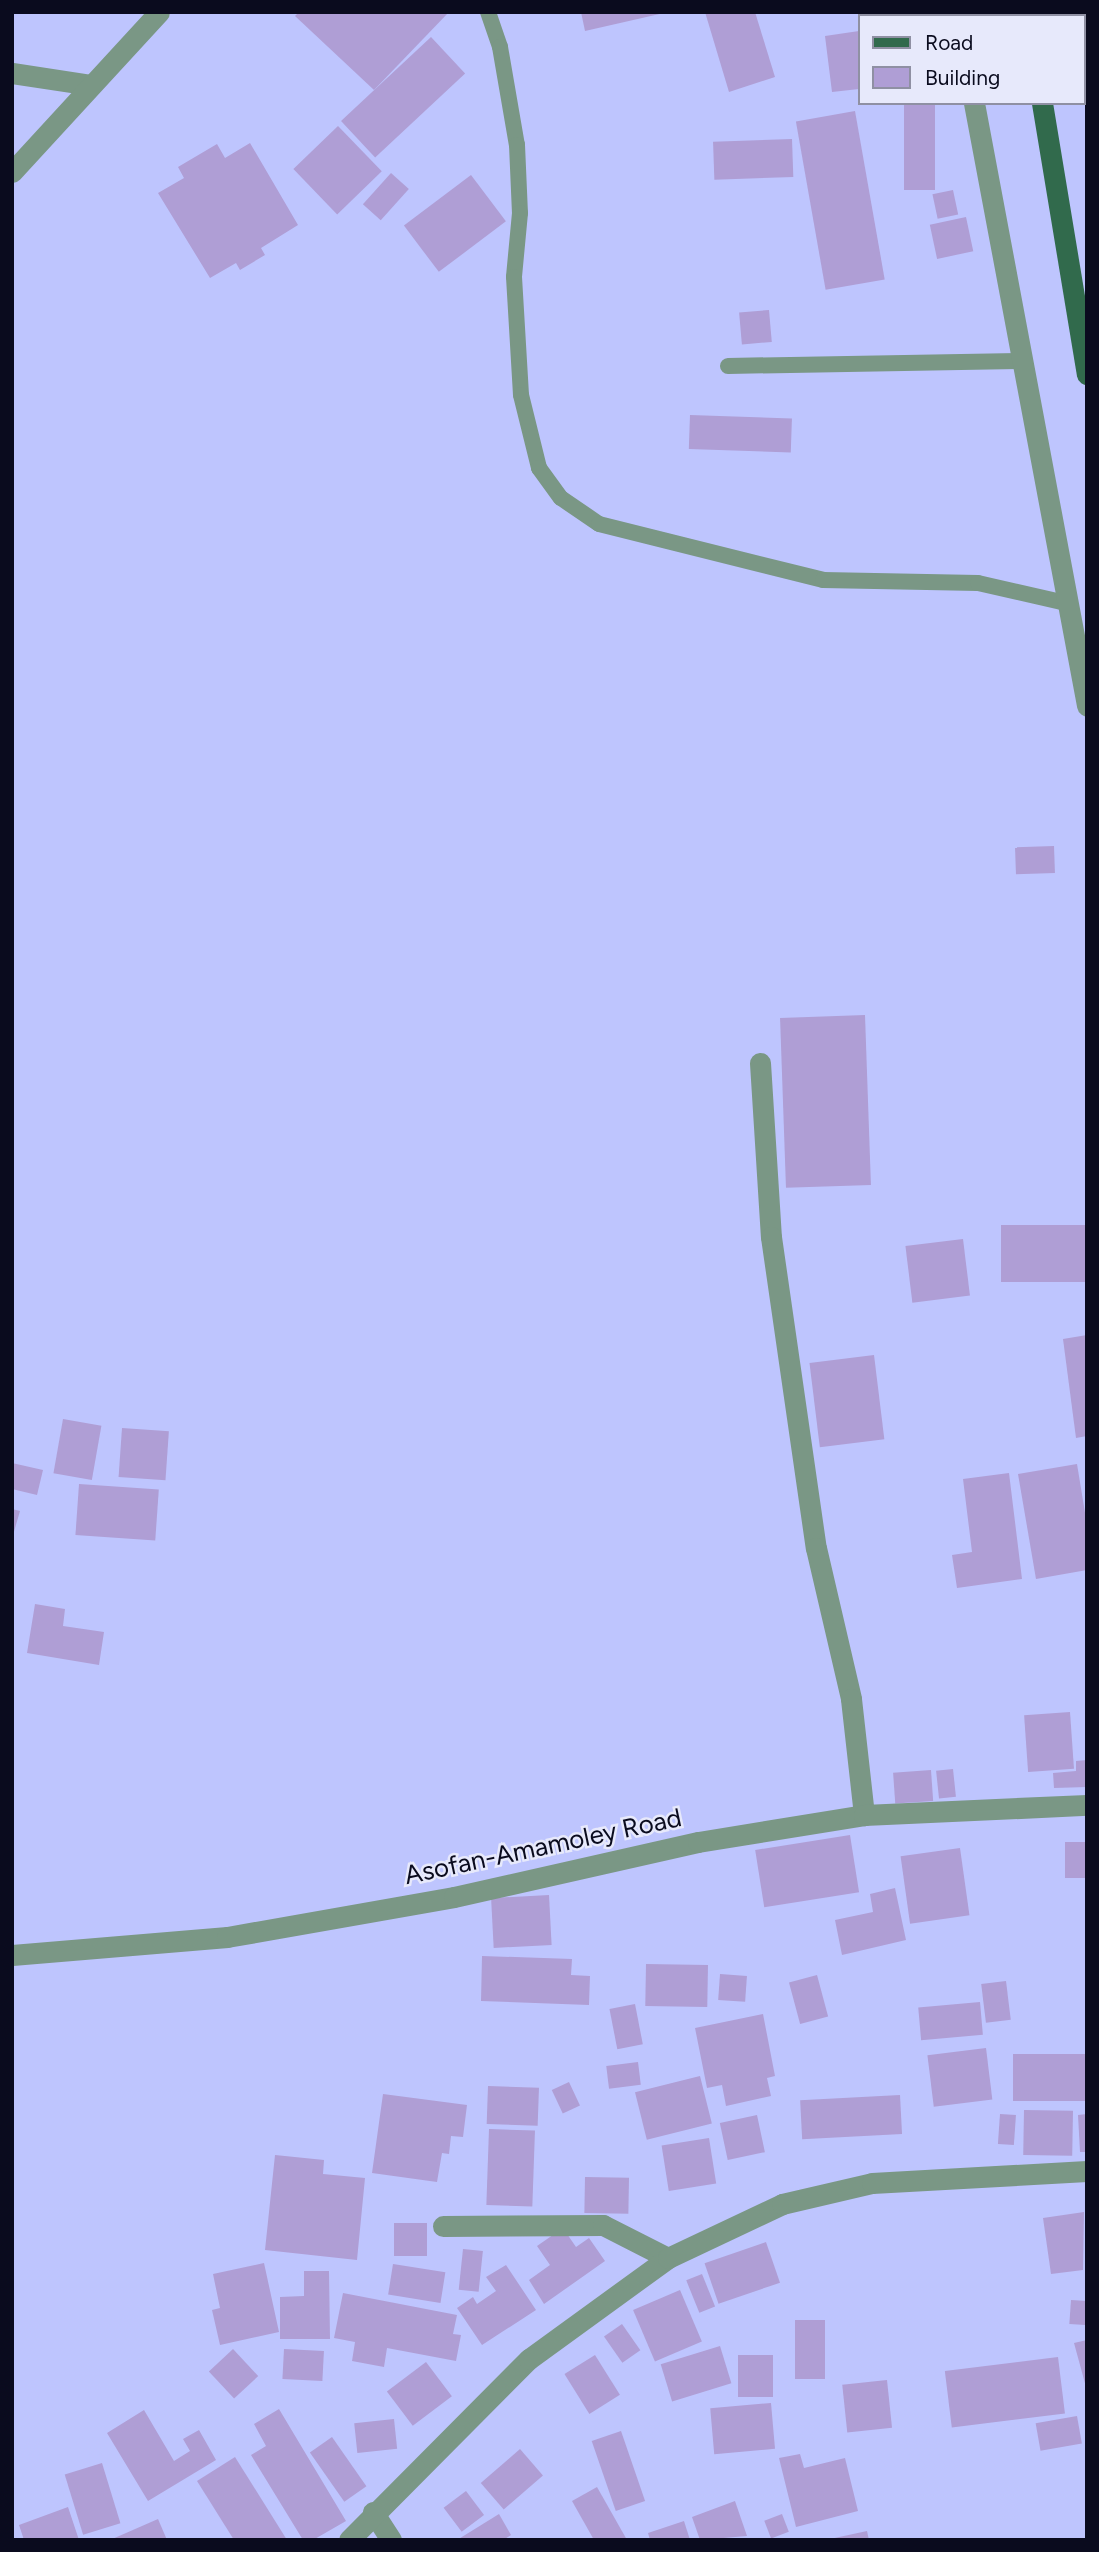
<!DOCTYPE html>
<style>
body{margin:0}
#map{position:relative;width:1099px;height:2552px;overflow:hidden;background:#bec5fe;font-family:Figtree,sans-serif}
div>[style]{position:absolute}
.building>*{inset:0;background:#af9ed5;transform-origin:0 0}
.service>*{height:16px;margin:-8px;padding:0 8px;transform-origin:8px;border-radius:8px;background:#7a9785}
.minor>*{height:21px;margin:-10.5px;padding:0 10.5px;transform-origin:10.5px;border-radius:10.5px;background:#7a9785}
.tertiary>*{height:21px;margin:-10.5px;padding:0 10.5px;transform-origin:10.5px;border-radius:10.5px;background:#7a9785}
.primary>*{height:21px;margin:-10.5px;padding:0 10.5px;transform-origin:10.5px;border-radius:10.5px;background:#316a4c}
span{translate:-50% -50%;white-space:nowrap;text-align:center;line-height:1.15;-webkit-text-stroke:5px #e7e9fb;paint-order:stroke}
.street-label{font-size:26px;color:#0a0b1e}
.frame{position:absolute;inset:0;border:14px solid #0a0b1e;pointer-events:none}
.legend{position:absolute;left:858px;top:14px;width:228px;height:91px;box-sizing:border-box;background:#e7e9fb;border:2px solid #8f90a3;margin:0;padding:9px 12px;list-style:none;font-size:21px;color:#0a0b1e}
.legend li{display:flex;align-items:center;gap:14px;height:35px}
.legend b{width:35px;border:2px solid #8f90a3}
</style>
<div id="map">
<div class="building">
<i style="clip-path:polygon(299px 12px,449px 12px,374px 90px,295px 16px)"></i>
<i style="clip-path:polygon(581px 12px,664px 12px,664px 13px,585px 31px)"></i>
<i style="clip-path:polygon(705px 12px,755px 12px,775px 77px,729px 92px)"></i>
<i style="left:866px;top:12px;width:49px;height:4px"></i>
<i style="clip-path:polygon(859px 31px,859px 89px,832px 92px,825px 36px)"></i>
<i style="left:431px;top:37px;width:50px;height:123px;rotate:47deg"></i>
<i style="left:904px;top:103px;width:31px;height:87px"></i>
<i style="left:855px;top:111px;width:171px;height:60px;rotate:80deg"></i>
<i style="left:338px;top:126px;width:63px;height:62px;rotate:46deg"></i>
<i style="left:792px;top:139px;width:38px;height:79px;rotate:88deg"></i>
<i style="clip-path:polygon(250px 143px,298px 225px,261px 248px,265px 255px,240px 270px,236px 263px,210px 278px,158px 193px,184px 178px,178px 167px,217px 144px,225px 158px)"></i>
<i style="left:391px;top:173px;width:24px;height:42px;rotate:42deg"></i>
<i style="left:471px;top:175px;width:58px;height:84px;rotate:53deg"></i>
<i style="left:953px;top:190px;width:25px;height:21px;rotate:78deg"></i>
<i style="left:966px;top:217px;width:35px;height:37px;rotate:78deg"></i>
<i style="left:769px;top:310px;width:32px;height:30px;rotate:85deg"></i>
<i style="left:690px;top:415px;width:102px;height:34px;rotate:2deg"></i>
<i style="left:1054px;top:846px;width:27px;height:39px;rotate:88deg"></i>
<i style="left:865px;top:1015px;width:170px;height:85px;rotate:88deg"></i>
<i style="left:1087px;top:1225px;width:57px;height:86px;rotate:90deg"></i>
<i style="left:963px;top:1239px;width:57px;height:58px;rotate:83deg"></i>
<i style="clip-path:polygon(1087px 1335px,1087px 1436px,1076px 1438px,1063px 1339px)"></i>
<i style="left:874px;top:1355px;width:85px;height:65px;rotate:83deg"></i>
<i style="left:63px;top:1419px;width:39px;height:55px;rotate:10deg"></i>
<i style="left:122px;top:1428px;width:47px;height:49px;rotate:4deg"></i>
<i style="clip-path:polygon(12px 1463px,43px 1470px,37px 1495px,12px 1489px)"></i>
<i style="clip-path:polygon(1077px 1464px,1087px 1525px,1087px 1570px,1036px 1579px,1018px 1474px)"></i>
<i style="clip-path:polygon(1009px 1473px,1022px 1579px,957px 1588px,952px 1555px,972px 1552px,963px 1479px)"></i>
<i style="left:79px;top:1484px;width:80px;height:51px;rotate:4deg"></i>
<i style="clip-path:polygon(12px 1509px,20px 1511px,13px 1535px,12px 1534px)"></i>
<i style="clip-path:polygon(35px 1604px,65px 1609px,63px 1626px,104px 1632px,99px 1665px,27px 1653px)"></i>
<i style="left:1070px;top:1712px;width:57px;height:46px;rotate:86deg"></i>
<i style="clip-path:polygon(1087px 1760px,1087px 1787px,1054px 1788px,1053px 1773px,1076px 1771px,1076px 1761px)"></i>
<i style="left:953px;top:1769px;width:28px;height:17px;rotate:84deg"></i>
<i style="left:931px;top:1770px;width:31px;height:38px;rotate:86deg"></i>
<i style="left:850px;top:1835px;width:58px;height:96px;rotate:81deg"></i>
<i style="left:1087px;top:1842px;width:36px;height:22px;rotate:90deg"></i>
<i style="left:960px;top:1848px;width:68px;height:60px;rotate:82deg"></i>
<i style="clip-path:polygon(895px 1888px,906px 1940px,842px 1955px,835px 1920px,873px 1912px,870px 1894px)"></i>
<i style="left:549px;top:1895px;width:50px;height:58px;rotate:87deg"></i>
<i style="clip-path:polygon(482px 1956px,572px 1959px,571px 1975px,590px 1976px,589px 2005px,481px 2001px)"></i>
<i style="left:646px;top:1964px;width:62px;height:42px;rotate:1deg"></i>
<i style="left:720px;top:1974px;width:27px;height:26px;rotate:4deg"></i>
<i style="left:817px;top:1975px;width:43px;height:29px;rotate:75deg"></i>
<i style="left:1006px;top:1981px;width:39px;height:25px;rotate:83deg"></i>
<i style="left:980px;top:2002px;width:33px;height:62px;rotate:85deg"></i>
<i style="left:635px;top:2004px;width:41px;height:26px;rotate:79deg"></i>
<i style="clip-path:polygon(763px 2014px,775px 2076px,767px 2078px,771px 2096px,726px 2106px,722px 2085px,707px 2088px,695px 2028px)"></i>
<i style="left:986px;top:2048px;width:52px;height:59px;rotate:83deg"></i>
<i style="left:1087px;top:2054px;width:47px;height:74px;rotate:90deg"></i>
<i style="left:638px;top:2062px;width:23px;height:32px;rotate:83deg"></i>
<i style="left:700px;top:2076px;width:49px;height:67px;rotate:76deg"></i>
<i style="left:569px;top:2082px;width:26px;height:19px;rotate:65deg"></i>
<i style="left:488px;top:2086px;width:51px;height:38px;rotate:2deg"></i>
<i style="clip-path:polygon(383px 2094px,467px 2105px,463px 2137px,451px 2136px,449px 2154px,442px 2153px,437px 2182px,372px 2173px)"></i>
<i style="left:900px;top:2095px;width:39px;height:100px;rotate:87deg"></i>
<i style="left:1024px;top:2110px;width:49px;height:45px;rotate:1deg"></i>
<i style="left:1000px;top:2114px;width:16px;height:30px;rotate:4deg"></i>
<i style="clip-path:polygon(1087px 2114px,1087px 2152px,1080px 2152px,1078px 2115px)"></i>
<i style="left:757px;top:2115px;width:38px;height:38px;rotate:78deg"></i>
<i style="left:489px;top:2129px;width:46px;height:76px;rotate:2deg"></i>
<i style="left:709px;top:2138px;width:46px;height:48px;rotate:81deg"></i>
<i style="clip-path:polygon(275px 2155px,324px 2160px,323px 2174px,365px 2178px,357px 2260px,265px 2250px)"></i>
<i style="left:585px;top:2177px;width:44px;height:36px;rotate:1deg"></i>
<i style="clip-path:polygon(1084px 2212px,1083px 2270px,1051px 2274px,1043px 2218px)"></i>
<i style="left:394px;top:2223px;width:33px;height:33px"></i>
<i style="clip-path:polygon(563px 2228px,576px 2247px,589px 2238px,605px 2261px,544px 2304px,529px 2280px,550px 2265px,537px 2246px)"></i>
<i style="left:766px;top:2242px;width:43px;height:65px;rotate:71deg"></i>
<i style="left:463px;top:2249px;width:20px;height:41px;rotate:6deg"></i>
<i style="clip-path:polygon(264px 2263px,279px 2332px,220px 2345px,212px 2310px,220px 2308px,213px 2274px)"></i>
<i style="left:393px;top:2264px;width:53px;height:31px;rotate:9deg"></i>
<i style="clip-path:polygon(506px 2265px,536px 2310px,482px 2345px,457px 2308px,473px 2297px,477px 2304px,496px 2291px,486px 2277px)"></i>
<i style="clip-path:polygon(304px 2271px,329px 2271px,330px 2339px,280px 2339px,280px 2297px,304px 2296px)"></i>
<i style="left:702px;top:2274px;width:35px;height:17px;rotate:68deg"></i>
<i style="left:680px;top:2290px;width:56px;height:51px;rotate:67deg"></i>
<i style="clip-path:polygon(343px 2293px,457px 2315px,453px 2334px,461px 2335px,456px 2361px,387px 2348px,384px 2367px,352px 2361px,355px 2342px,334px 2338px)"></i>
<i style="left:1071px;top:2300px;width:16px;height:24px;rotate:4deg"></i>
<i style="left:795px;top:2320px;width:30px;height:59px"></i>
<i style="left:622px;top:2324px;width:32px;height:22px;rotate:55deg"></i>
<i style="clip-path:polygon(1087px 2340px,1087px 2387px,1086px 2387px,1074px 2343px)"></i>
<i style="left:720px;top:2346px;width:39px;height:62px;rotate:73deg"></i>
<i style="left:233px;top:2349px;width:37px;height:33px;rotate:47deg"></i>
<i style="left:284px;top:2349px;width:40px;height:30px;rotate:3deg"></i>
<i style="left:595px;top:2355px;width:47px;height:36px;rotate:58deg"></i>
<i style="left:738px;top:2355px;width:35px;height:42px"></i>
<i style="left:1058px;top:2357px;width:57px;height:114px;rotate:83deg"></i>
<i style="left:426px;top:2362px;width:43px;height:49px;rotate:53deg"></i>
<i style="left:887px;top:2380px;width:48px;height:45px;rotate:84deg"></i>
<i style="left:771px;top:2403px;width:46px;height:61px;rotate:85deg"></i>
<i style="clip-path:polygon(279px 2409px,346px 2521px,313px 2540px,303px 2540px,251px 2455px,266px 2446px,254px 2424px)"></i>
<i style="clip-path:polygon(144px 2410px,174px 2461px,190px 2451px,183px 2439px,199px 2430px,216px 2460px,148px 2501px,107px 2433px)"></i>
<i style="left:1077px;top:2416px;width:28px;height:42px;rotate:80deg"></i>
<i style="left:394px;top:2419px;width:30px;height:40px;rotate:84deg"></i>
<i style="left:621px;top:2431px;width:74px;height:31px;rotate:71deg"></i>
<i style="left:332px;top:2437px;width:60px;height:27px;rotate:55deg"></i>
<i style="left:520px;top:2449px;width:35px;height:52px;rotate:49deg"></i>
<i style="clip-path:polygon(800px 2454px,804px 2468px,845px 2458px,858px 2511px,796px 2527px,779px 2458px)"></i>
<i style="clip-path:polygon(235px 2457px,287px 2540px,234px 2540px,197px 2481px)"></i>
<i style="left:102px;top:2463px;width:63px;height:39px;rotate:73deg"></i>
<i style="clip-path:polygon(597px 2487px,627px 2540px,594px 2540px,572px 2501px)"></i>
<i style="left:466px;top:2491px;width:30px;height:28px;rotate:53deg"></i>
<i style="clip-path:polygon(735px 2501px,747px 2536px,700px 2540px,692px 2517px)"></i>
<i style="clip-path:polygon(68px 2507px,79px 2540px,24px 2540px,19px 2525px)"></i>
<i style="clip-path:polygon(499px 2514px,511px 2535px,503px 2540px,457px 2540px)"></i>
<i style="left:782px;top:2514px;width:19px;height:19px;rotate:69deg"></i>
<i style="clip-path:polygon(158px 2519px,167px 2540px,110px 2540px)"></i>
<i style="clip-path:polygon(684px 2521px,690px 2540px,650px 2540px,648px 2533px)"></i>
<i style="clip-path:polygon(867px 2531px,869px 2540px,830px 2540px,830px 2539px)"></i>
</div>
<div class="service">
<i style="left:488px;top:12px;width:37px;rotate:71deg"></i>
<i style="left:500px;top:47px;width:99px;rotate:80.2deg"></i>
<i style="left:517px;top:145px;width:68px;rotate:87.5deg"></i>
<i style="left:520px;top:213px;width:64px;rotate:95.4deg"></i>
<i style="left:514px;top:277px;width:118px;rotate:86.6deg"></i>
<i style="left:521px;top:395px;width:75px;rotate:76.1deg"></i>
<i style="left:539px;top:468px;width:37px;rotate:54deg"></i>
<i style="left:561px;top:498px;width:46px;rotate:34.4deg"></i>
<i style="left:599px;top:524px;width:231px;rotate:14deg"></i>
<i style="left:823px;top:580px;width:155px;rotate:1.1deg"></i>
<i style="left:978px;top:583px;width:90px;rotate:12.8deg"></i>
<i style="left:728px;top:366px;width:292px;rotate:-1deg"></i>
</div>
<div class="minor">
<i style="left:12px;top:73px;width:79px;rotate:8.7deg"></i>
<i style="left:12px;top:172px;width:217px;rotate:-47.4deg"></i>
<i style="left:760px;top:1063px;width:174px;rotate:86.4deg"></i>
<i style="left:771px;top:1237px;width:314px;rotate:81.8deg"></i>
<i style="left:816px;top:1548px;width:155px;rotate:76.9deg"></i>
<i style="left:851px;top:1699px;width:117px;rotate:83.6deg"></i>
<i style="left:12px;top:1955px;width:216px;rotate:-4.8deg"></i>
<i style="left:227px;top:1937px;width:230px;rotate:-10deg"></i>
<i style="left:454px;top:1897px;width:250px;rotate:-12.7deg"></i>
<i style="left:698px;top:1842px;width:168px;rotate:-9.2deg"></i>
<i style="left:864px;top:1815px;width:223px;rotate:-2.6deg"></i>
<i style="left:443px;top:2226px;width:160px;rotate:-0.4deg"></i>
<i style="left:603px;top:2225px;width:73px;rotate:26.9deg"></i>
<i style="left:373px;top:2512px;width:33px;rotate:57deg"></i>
<i style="left:349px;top:2540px;width:255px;rotate:-45.2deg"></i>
<i style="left:529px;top:2359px;width:172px;rotate:-36deg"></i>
<i style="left:668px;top:2258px;width:126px;rotate:-25.3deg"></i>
<i style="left:782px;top:2204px;width:92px;rotate:-13.1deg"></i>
<i style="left:872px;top:2183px;width:215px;rotate:-3.2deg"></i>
</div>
<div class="tertiary">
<i style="left:957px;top:12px;width:4px;rotate:76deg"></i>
<i style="left:974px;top:103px;width:613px;rotate:79.37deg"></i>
</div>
<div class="primary">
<i style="left:1021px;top:12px;width:4px;rotate:76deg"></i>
<i style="left:1042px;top:103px;width:275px;rotate:80.6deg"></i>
</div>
<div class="street-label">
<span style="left:543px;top:1847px;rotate:-12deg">Asofan-Amamoley Road</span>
</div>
<div class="frame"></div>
<ul class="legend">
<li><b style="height:9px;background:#316a4c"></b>Road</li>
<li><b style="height:19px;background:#af9ed5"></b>Building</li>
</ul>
</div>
